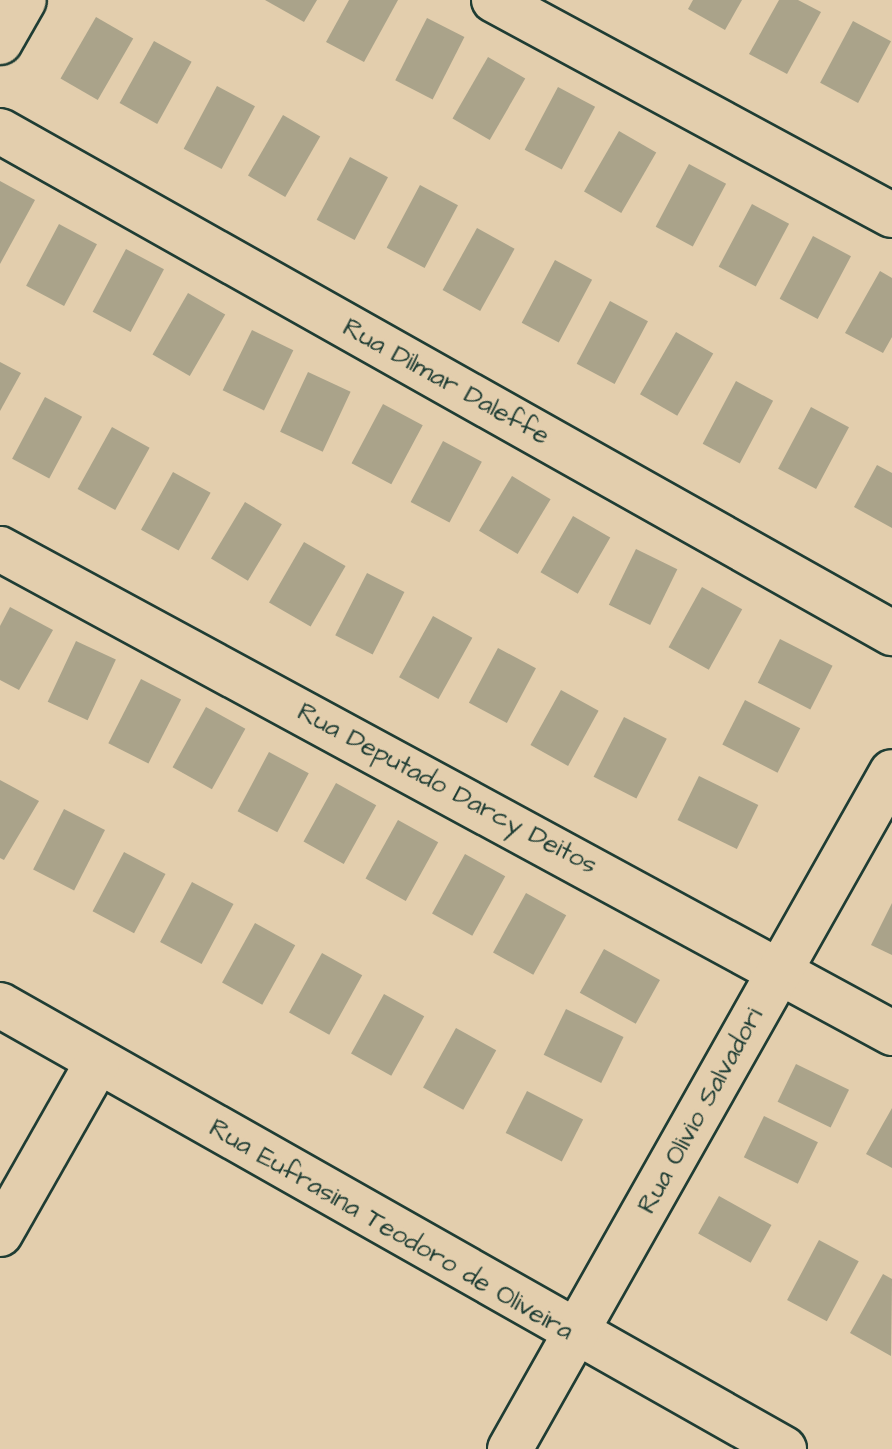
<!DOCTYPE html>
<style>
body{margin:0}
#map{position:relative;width:892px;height:1449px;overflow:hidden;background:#e3cead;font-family:"Architects Daughter",sans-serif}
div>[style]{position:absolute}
.building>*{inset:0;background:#aaa38a;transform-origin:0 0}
.roads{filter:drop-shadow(2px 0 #1f3d34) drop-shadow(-2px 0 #1f3d34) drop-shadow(0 2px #1f3d34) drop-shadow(0 -2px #1f3d34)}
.street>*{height:44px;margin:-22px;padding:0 22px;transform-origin:22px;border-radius:22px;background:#e3cead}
span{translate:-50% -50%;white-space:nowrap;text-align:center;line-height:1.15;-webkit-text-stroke:6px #e3cead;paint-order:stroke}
.street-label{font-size:26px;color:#1f3d34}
</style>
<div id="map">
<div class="building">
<i style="clip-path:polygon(265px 0,317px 0,304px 22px)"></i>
<i style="clip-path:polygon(349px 0,398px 0,364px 62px,326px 42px)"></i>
<i style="clip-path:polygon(693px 0,742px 0,725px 30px,688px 9px)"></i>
<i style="clip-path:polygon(779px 0,798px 0,821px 12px,787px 74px,749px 54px)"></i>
<i style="left:96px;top:17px;width:43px;height:71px;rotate:30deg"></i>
<i style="left:427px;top:18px;width:42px;height:70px;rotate:27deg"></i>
<i style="left:853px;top:21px;width:43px;height:70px;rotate:28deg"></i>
<i style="left:154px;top:41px;width:43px;height:71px;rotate:29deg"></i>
<i style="left:488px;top:57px;width:43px;height:71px;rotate:30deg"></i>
<i style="left:217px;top:86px;width:43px;height:71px;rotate:28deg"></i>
<i style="left:558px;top:87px;width:42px;height:71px;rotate:28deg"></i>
<i style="left:283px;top:115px;width:43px;height:70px;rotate:30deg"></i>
<i style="left:619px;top:131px;width:43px;height:70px;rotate:30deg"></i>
<i style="left:350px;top:157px;width:43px;height:71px;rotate:28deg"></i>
<i style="left:689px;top:164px;width:42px;height:71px;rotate:28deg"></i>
<i style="clip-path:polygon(0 181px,35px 200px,0 264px)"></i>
<i style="left:420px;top:185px;width:43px;height:71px;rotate:28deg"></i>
<i style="left:752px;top:204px;width:42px;height:71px;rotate:28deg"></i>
<i style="left:59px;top:224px;width:43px;height:70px;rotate:28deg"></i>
<i style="left:477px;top:228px;width:43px;height:71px;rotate:29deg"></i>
<i style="left:813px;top:236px;width:43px;height:71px;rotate:28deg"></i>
<i style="left:126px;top:249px;width:43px;height:71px;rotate:28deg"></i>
<i style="left:555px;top:260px;width:42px;height:71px;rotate:28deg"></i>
<i style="clip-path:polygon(880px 271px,892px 278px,892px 337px,883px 353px,845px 333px)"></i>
<i style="left:188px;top:293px;width:43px;height:71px;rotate:30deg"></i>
<i style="left:610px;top:301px;width:43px;height:71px;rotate:28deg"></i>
<i style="left:252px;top:330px;width:46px;height:67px;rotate:26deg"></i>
<i style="left:676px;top:332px;width:43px;height:72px;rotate:30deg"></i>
<i style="clip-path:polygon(0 362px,21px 373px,0 411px)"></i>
<i style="left:308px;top:372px;width:47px;height:66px;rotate:25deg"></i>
<i style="left:736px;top:381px;width:42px;height:71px;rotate:28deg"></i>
<i style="left:45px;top:397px;width:42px;height:70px;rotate:28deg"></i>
<i style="left:383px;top:404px;width:45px;height:67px;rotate:28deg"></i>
<i style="left:811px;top:407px;width:43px;height:70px;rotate:28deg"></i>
<i style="left:112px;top:427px;width:43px;height:71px;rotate:29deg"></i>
<i style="left:443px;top:441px;width:44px;height:69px;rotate:28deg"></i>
<i style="clip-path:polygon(877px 465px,892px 473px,892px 528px,854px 507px)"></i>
<i style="left:173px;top:472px;width:43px;height:66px;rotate:29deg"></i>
<i style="left:512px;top:476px;width:45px;height:64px;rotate:31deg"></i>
<i style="left:245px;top:502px;width:43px;height:66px;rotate:31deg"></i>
<i style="left:573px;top:516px;width:43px;height:65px;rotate:30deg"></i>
<i style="left:304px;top:542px;width:48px;height:70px;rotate:30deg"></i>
<i style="left:636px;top:549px;width:46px;height:62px;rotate:26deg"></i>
<i style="left:367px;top:573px;width:42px;height:70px;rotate:27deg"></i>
<i style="left:702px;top:587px;width:46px;height:69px;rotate:29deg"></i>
<i style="clip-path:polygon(10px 607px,53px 630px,19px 690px,0 680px,0 626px)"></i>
<i style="left:433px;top:616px;width:45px;height:70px;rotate:29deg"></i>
<i style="left:780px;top:639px;width:59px;height:49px;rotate:27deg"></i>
<i style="left:76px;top:641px;width:44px;height:67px;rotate:25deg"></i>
<i style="left:498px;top:648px;width:43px;height:62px;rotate:28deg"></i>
<i style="left:141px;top:679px;width:45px;height:72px;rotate:27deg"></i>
<i style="left:561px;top:690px;width:43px;height:63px;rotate:29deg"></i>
<i style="left:745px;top:700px;width:62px;height:50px;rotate:27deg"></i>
<i style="left:206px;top:707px;width:45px;height:69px;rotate:29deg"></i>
<i style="left:624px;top:717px;width:48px;height:67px;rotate:27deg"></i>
<i style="left:269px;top:752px;width:45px;height:67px;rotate:28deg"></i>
<i style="left:699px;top:776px;width:66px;height:49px;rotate:26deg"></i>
<i style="clip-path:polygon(0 780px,39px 801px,4px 860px,0 858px)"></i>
<i style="left:336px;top:783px;width:46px;height:67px;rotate:29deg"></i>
<i style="left:64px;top:809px;width:46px;height:68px;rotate:27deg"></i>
<i style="left:398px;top:820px;width:46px;height:67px;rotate:29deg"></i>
<i style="left:124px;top:852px;width:47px;height:67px;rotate:28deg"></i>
<i style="left:465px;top:854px;width:46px;height:68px;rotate:29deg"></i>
<i style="left:192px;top:882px;width:47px;height:68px;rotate:28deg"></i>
<i style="left:526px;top:893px;width:46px;height:68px;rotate:29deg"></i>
<i style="clip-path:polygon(892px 903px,892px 955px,871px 945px)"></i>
<i style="left:255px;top:923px;width:46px;height:68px;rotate:29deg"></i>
<i style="left:604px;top:949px;width:64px;height:50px;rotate:29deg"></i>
<i style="left:322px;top:953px;width:46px;height:68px;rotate:29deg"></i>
<i style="left:384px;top:994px;width:46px;height:68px;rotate:29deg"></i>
<i style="left:566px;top:1009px;width:64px;height:51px;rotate:26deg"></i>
<i style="left:456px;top:1028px;width:46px;height:68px;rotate:29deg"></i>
<i style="left:796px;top:1064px;width:59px;height:42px;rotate:26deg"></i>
<i style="left:527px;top:1091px;width:63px;height:47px;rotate:27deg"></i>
<i style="clip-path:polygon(892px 1108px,892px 1168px,866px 1154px)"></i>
<i style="left:764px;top:1116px;width:60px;height:46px;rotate:26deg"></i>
<i style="left:719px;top:1196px;width:60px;height:43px;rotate:29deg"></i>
<i style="left:819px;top:1240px;width:45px;height:68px;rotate:28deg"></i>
<i style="clip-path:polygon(883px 1274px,892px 1279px,891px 1356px,850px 1333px)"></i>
</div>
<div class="roads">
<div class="street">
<i style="left:494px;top:0;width:452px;rotate:28.4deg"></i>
<i style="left:0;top:42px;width:48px;rotate:-60.3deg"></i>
<i style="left:0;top:131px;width:1024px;rotate:29.37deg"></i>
<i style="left:0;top:549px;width:1015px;rotate:28.48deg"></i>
<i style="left:0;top:1005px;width:901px;rotate:29.52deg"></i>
<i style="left:0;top:1234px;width:197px;rotate:-60.4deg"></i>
<i style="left:510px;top:1449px;width:777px;rotate:-60.57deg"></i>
</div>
</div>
<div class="street-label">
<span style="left:446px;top:382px;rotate:29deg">Rua Dilmar Daleffe</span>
<span style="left:447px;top:789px;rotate:28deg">Rua Deputado Darcy Deitos</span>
<span style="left:701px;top:1111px;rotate:-61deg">Rua Olivio Salvadori</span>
<span style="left:391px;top:1230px;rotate:30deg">Rua Eufrasina Teodoro de Oliveira</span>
</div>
</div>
